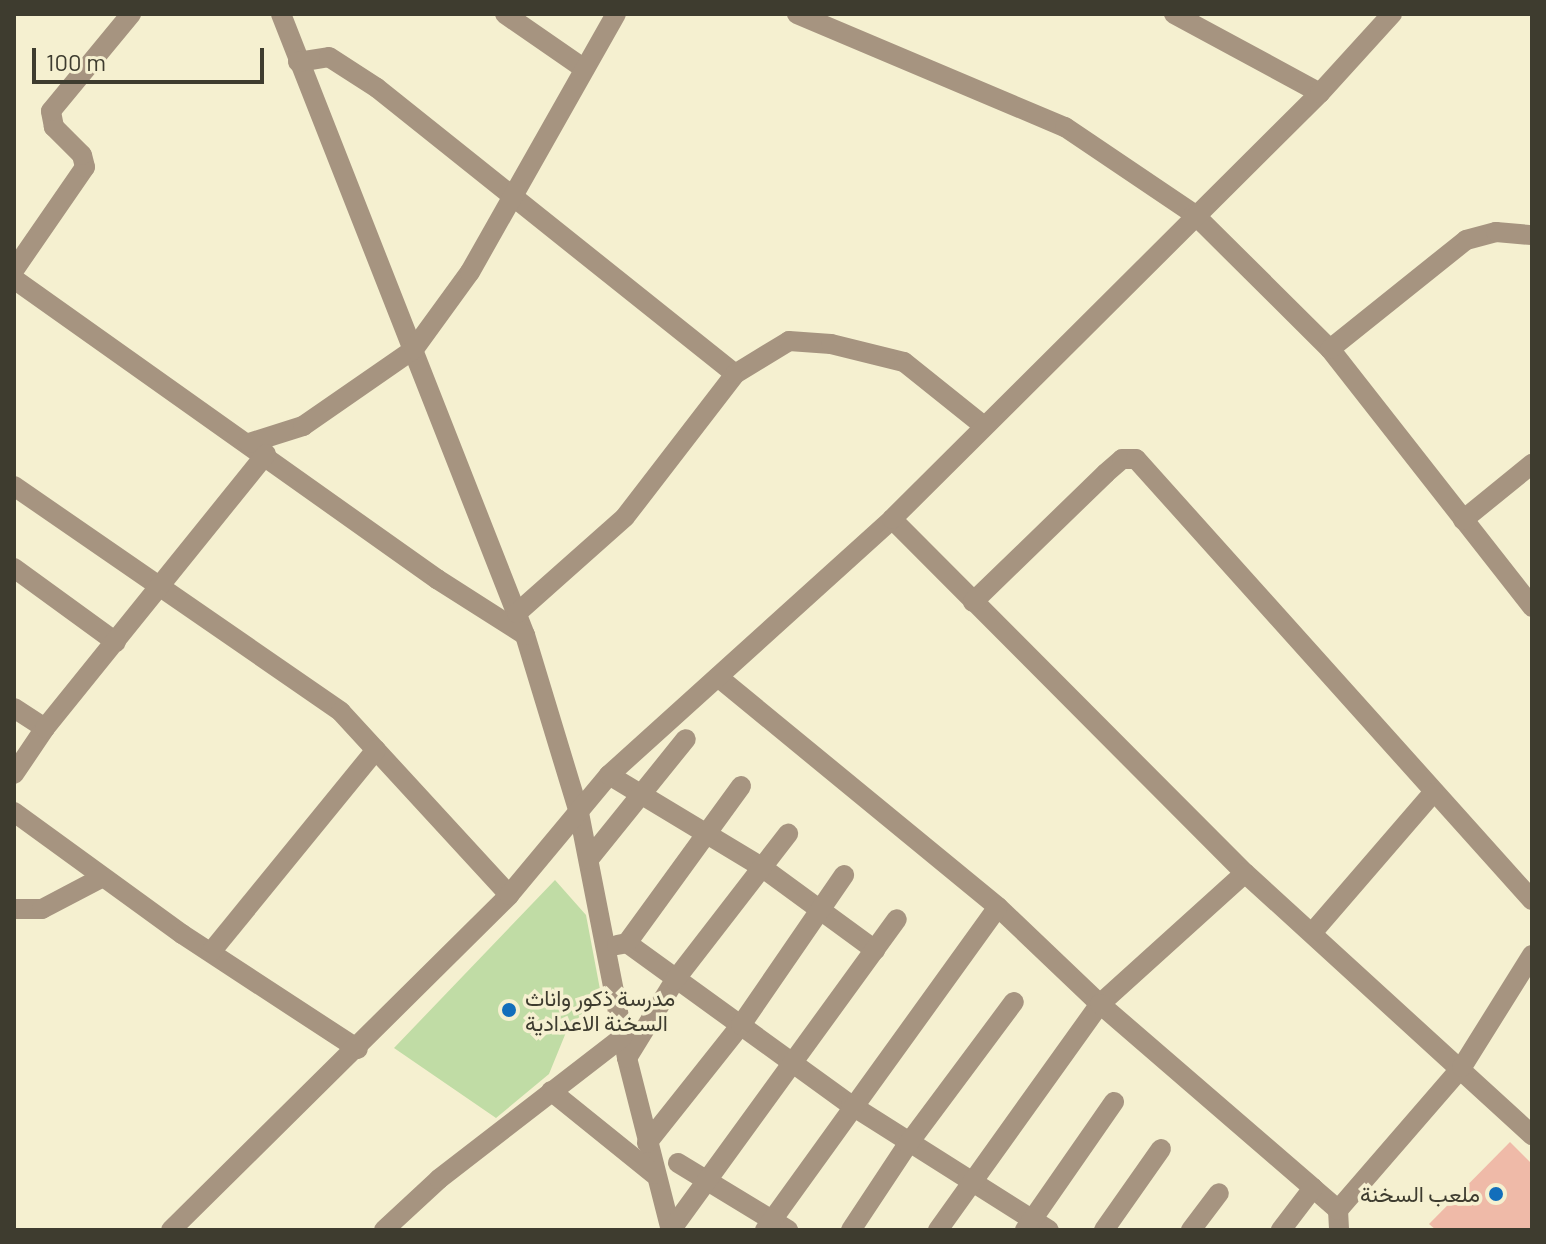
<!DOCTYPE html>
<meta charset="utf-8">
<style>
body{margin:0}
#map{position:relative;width:1546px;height:1244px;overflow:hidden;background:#f5f0d0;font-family:Barlow,Vazirmatn,sans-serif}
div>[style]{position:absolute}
.green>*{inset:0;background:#efbaa8}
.building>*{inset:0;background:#c0dca5}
.minor>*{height:20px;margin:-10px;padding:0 10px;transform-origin:10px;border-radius:10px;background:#a69480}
.dots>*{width:22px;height:22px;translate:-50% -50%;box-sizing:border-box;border:4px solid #f5f0d0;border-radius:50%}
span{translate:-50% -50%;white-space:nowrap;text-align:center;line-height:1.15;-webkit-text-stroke:7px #f5f0d0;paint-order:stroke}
.poi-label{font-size:22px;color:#3e3c2f}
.left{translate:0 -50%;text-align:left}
.right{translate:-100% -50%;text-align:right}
.frame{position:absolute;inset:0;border:16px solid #3e3c2f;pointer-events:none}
.scale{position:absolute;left:32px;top:48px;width:232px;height:36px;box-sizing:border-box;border:4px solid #3e3c2f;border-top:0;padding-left:10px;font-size:24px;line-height:28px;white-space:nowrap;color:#3e3c2f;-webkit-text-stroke:6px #f5f0d0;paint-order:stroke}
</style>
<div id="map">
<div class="green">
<i style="clip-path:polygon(1510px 1142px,1532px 1164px,1532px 1230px,1436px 1230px,1429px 1224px)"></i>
</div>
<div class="building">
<i style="clip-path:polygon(555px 880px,586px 915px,602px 1000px,569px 1025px,549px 1074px,496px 1118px,394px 1048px)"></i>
</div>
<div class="minor">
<i style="left:281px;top:14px;width:667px;rotate:68.55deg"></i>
<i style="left:525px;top:635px;width:186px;rotate:73.1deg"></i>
<i style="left:579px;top:813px;width:250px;rotate:78.9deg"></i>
<i style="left:627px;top:1058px;width:178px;rotate:75.7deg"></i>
<i style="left:505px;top:14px;width:95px;rotate:34.7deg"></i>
<i style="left:797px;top:14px;width:291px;rotate:22.9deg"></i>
<i style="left:1065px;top:127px;width:156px;rotate:34deg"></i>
<i style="left:1194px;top:214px;width:192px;rotate:44.8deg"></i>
<i style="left:1330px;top:349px;width:328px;rotate:51.9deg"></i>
<i style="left:1174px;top:14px;width:166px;rotate:28.4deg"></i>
<i style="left:298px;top:62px;width:31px;rotate:-9deg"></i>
<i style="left:329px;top:57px;width:57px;rotate:32.9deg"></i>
<i style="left:377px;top:88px;width:458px;rotate:38.6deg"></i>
<i style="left:14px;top:270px;width:125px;rotate:-55.4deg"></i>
<i style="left:85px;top:167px;width:12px;rotate:-104deg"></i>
<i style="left:82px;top:155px;width:40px;rotate:-135deg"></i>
<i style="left:54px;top:127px;width:16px;rotate:-101deg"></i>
<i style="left:51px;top:111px;width:126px;rotate:-50.5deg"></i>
<i style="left:14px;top:279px;width:519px;rotate:35.35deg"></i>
<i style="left:437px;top:579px;width:104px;rotate:32.5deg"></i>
<i style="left:1330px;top:349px;width:174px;rotate:-38.7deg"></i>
<i style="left:1466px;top:240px;width:31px;rotate:-15deg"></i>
<i style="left:1496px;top:232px;width:36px;rotate:5deg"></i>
<i style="left:249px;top:443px;width:57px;rotate:-17.5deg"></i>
<i style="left:303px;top:426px;width:135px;rotate:-34.7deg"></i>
<i style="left:414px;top:349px;width:95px;rotate:-54deg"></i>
<i style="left:470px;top:272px;width:296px;rotate:-60.5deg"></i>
<i style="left:14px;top:486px;width:397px;rotate:34.6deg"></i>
<i style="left:341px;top:712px;width:248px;rotate:47.4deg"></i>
<i style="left:892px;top:519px;width:500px;rotate:45.1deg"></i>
<i style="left:1245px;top:873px;width:389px;rotate:42.4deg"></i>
<i style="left:1463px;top:520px;width:89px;rotate:-39.1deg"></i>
<i style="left:14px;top:568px;width:126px;rotate:36deg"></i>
<i style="left:973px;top:602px;width:185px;rotate:-44.1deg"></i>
<i style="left:1106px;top:473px;width:21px;rotate:-41deg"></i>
<i style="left:1122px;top:459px;width:14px"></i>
<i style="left:1136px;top:459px;width:593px;rotate:48.08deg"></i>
<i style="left:517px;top:613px;width:144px;rotate:-41.6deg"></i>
<i style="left:625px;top:517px;width:180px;rotate:-52.4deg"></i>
<i style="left:735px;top:374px;width:63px;rotate:-31.4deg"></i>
<i style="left:789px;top:341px;width:42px;rotate:4.1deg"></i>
<i style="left:831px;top:344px;width:75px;rotate:13.9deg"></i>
<i style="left:904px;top:362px;width:102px;rotate:38.7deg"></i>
<i style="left:718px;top:677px;width:362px;rotate:39.4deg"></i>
<i style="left:998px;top:907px;width:141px;rotate:43.6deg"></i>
<i style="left:1100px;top:1004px;width:195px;rotate:-42.1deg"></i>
<i style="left:14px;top:708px;width:37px;rotate:33deg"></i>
<i style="left:14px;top:774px;width:55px;rotate:-56deg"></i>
<i style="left:45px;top:728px;width:352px;rotate:-51.1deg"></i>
<i style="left:609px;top:775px;width:180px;rotate:31.1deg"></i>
<i style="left:763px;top:868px;width:139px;rotate:36.2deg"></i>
<i style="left:14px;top:812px;width:208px;rotate:36deg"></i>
<i style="left:182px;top:934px;width:210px;rotate:33.2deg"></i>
<i style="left:589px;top:859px;width:154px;rotate:-51.1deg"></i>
<i style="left:14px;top:909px;width:28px"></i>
<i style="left:42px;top:909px;width:67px;rotate:-27.7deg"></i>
<i style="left:1312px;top:933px;width:185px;rotate:-49.2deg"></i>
<i style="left:627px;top:943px;width:276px;rotate:35.9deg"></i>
<i style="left:851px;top:1105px;width:234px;rotate:32.3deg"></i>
<i style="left:617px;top:945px;width:10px;rotate:-11deg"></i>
<i style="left:627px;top:943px;width:194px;rotate:-54deg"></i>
<i style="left:211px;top:952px;width:261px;rotate:-50.8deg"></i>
<i style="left:627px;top:1058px;width:92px;rotate:-58.4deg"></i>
<i style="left:675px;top:980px;width:185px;rotate:-52.3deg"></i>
<i style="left:551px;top:1091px;width:132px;rotate:38.9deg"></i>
<i style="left:647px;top:1143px;width:151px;rotate:-51.5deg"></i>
<i style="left:741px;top:1025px;width:182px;rotate:-55.5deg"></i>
<i style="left:678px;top:1163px;width:129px;rotate:31.3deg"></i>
<i style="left:1313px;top:1188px;width:33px;rotate:41deg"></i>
<i style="left:1338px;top:1210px;width:20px;rotate:87deg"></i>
<i style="left:1338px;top:1210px;width:189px;rotate:-49.1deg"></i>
<i style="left:1462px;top:1067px;width:132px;rotate:-58deg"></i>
<i style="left:171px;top:1230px;width:476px;rotate:-44.7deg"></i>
<i style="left:509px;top:895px;width:156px;rotate:-50.2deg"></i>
<i style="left:609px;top:775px;width:382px;rotate:-42.1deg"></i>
<i style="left:892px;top:519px;width:604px;rotate:-44.87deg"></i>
<i style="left:1320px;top:93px;width:107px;rotate:-47.7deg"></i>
<i style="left:384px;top:1230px;width:75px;rotate:-42.8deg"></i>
<i style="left:439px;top:1179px;width:232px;rotate:-37.7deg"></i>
<i style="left:671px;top:1230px;width:384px;rotate:-54deg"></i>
<i style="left:765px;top:1230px;width:398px;rotate:-54.2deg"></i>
<i style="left:851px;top:1230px;width:103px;rotate:-56.5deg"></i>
<i style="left:908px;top:1144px;width:177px;rotate:-53.3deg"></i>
<i style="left:938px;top:1230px;width:278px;rotate:-54.4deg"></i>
<i style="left:1100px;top:1004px;width:281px;rotate:40.8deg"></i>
<i style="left:1313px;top:1188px;width:53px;rotate:127.3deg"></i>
<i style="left:1025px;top:1230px;width:156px;rotate:-55.2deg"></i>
<i style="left:1104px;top:1230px;width:99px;rotate:-54.9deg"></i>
<i style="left:1191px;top:1230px;width:46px;rotate:-52.9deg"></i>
</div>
<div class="dots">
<i style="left:509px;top:1010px;background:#126ebb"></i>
<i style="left:1496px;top:1194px;background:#126ebb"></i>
</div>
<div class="poi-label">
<span class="left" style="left:525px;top:1010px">مدرسة ذكور واناث<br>السخنة الاعدادية</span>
<span class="right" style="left:1480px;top:1194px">ملعب السخنة</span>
</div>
<div class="frame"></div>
<div class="scale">100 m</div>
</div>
